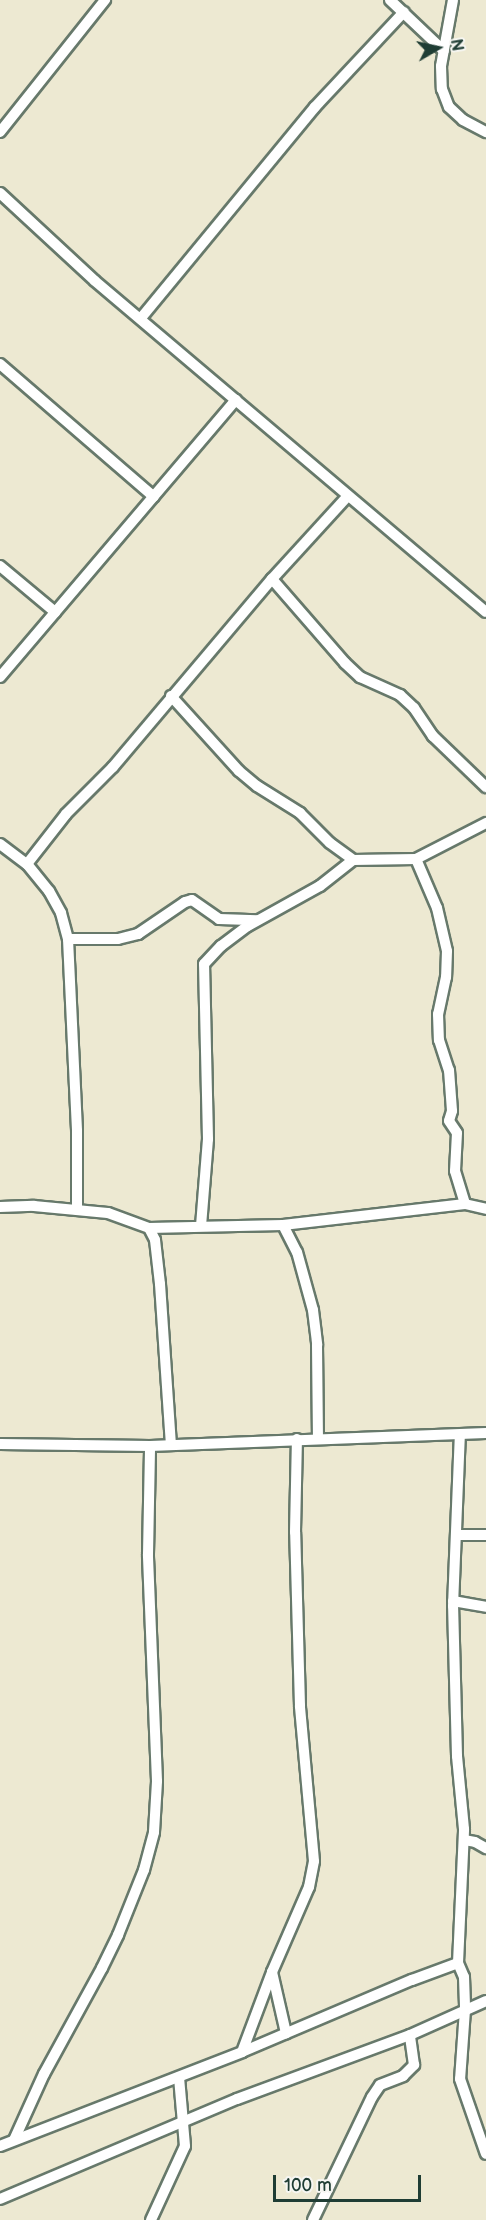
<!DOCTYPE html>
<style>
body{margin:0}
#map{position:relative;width:486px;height:2220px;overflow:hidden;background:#ede9d2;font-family:"Balsamiq Sans",sans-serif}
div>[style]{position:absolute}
.roads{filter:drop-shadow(2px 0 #67796b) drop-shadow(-2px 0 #67796b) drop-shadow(0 2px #67796b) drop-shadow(0 -2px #67796b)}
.minor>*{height:10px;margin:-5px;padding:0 5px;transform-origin:5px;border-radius:5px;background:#fff}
span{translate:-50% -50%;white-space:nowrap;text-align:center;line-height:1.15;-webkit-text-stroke:4.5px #f6f6f2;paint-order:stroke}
.north{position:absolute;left:408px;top:18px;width:60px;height:60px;-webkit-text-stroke:4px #f6f6f2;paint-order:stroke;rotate:81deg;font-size:16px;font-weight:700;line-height:24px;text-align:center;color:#1f3d34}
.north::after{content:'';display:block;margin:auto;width:21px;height:27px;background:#1f3d34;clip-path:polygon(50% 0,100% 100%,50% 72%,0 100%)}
.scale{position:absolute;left:273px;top:2175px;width:148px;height:27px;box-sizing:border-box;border:3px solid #1f3d34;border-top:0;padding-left:8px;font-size:18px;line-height:21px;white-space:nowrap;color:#1f3d34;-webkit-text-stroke:4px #f6f6f2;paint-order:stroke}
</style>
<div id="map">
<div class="roads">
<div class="minor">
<i style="left:390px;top:0;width:74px;rotate:43.4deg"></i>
<i style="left:453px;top:0;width:67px;rotate:100.3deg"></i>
<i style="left:441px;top:66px;width:23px;rotate:88deg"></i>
<i style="left:442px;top:89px;width:19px;rotate:69deg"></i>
<i style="left:449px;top:107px;width:19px;rotate:43deg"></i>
<i style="left:463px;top:120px;width:26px;rotate:28deg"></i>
<i style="left:0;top:132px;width:169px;rotate:-51.5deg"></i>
<i style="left:0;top:193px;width:129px;rotate:42.8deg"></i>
<i style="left:95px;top:281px;width:512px;rotate:40.25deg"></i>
<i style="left:141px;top:318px;width:273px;rotate:-50.5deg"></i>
<i style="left:315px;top:107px;width:130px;rotate:-46.9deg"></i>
<i style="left:0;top:364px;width:203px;rotate:40.8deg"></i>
<i style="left:0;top:566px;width:72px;rotate:39.9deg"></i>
<i style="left:272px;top:579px;width:111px;rotate:49deg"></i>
<i style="left:345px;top:663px;width:21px;rotate:43deg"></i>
<i style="left:360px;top:677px;width:44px;rotate:24.2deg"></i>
<i style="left:400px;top:695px;width:19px;rotate:43deg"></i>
<i style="left:414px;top:708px;width:34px;rotate:56deg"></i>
<i style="left:433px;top:736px;width:74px;rotate:43.9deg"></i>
<i style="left:0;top:677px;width:364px;rotate:-49.6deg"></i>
<i style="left:171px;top:696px;width:101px;rotate:47.8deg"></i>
<i style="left:239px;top:771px;width:23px;rotate:40deg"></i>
<i style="left:257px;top:786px;width:51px;rotate:32.1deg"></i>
<i style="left:300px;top:813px;width:42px;rotate:45deg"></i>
<i style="left:330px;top:843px;width:29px;rotate:36deg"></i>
<i style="left:353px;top:860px;width:63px;rotate:-0.9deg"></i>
<i style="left:416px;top:859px;width:79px;rotate:-27.2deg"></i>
<i style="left:0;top:844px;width:34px;rotate:37deg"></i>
<i style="left:27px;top:864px;width:63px;rotate:-52deg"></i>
<i style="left:66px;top:814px;width:66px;rotate:-45deg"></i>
<i style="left:113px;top:767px;width:246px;rotate:-49.8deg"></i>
<i style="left:272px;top:579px;width:111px;rotate:-47.6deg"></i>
<i style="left:416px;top:859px;width:53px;rotate:66.8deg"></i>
<i style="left:437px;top:908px;width:44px;rotate:76.9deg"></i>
<i style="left:447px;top:951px;width:26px;rotate:92deg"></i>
<i style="left:446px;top:977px;width:38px;rotate:102deg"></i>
<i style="left:438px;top:1014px;width:26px;rotate:88deg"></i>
<i style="left:439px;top:1040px;width:32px;rotate:72deg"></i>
<i style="left:449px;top:1070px;width:41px;rotate:85.8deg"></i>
<i style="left:452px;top:1111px;width:10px;rotate:107deg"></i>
<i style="left:449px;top:1121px;width:14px;rotate:56deg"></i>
<i style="left:457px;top:1133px;width:38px;rotate:93deg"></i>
<i style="left:455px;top:1171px;width:34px;rotate:73deg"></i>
<i style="left:27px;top:864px;width:35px;rotate:51deg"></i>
<i style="left:49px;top:891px;width:25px;rotate:61deg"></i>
<i style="left:61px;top:913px;width:27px;rotate:75deg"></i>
<i style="left:68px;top:939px;width:192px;rotate:87.3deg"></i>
<i style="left:77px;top:1131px;width:79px;rotate:90deg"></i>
<i style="left:68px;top:939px;width:50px"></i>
<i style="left:118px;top:939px;width:21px;rotate:-14deg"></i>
<i style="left:138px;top:934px;width:57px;rotate:-34.2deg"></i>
<i style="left:185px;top:902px;width:7px;rotate:-16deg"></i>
<i style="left:192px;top:900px;width:33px;rotate:35deg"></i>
<i style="left:219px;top:919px;width:38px;rotate:2deg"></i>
<i style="left:0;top:1207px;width:34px;rotate:-2deg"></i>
<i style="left:34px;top:1206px;width:74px;rotate:5.4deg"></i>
<i style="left:108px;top:1213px;width:44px;rotate:20.1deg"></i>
<i style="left:149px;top:1228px;width:134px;rotate:-1.3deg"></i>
<i style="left:283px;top:1225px;width:183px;rotate:-6.6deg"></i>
<i style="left:465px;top:1204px;width:22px;rotate:13deg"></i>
<i style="left:283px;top:1225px;width:30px;rotate:63deg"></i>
<i style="left:297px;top:1252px;width:60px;rotate:74.6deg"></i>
<i style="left:313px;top:1310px;width:35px;rotate:83deg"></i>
<i style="left:317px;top:1345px;width:93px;rotate:89.4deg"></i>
<i style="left:201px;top:1226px;width:87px;rotate:-85.4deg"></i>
<i style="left:208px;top:1139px;width:175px;rotate:-91.3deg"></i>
<i style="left:204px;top:964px;width:25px;rotate:-47deg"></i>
<i style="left:221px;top:946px;width:34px;rotate:-37deg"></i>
<i style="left:248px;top:926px;width:82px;rotate:-29.1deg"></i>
<i style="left:320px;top:886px;width:42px;rotate:-38.2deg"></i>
<i style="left:149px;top:1228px;width:13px;rotate:63deg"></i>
<i style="left:155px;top:1240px;width:44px;rotate:83.5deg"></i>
<i style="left:160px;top:1284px;width:161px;rotate:86.1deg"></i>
<i style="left:0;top:1444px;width:150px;rotate:0.8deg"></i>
<i style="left:150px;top:1446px;width:336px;rotate:-2.2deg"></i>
<i style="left:456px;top:1535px;width:30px"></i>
<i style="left:453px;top:1601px;width:34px;rotate:10deg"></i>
<i style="left:464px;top:1840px;width:11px;rotate:10deg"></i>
<i style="left:475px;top:1842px;width:13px;rotate:29deg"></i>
<i style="left:458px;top:1963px;width:15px;rotate:67deg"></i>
<i style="left:464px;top:1977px;width:33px;rotate:88deg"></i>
<i style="left:465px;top:2010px;width:69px;rotate:94.1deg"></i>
<i style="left:460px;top:2079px;width:79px;rotate:70.9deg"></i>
<i style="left:272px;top:1972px;width:63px;rotate:77.1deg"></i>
<i style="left:242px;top:2052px;width:85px;rotate:-69.4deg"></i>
<i style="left:272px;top:1972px;width:93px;rotate:-66.5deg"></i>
<i style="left:309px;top:1887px;width:26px;rotate:-79deg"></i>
<i style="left:314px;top:1861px;width:156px;rotate:-95.2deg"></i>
<i style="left:300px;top:1706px;width:174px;rotate:-91.6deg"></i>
<i style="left:295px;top:1532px;width:93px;rotate:-88.8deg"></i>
<i style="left:14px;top:2140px;width:72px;rotate:-65.6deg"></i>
<i style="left:44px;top:2074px;width:121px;rotate:-61.3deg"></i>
<i style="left:102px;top:1968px;width:37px;rotate:-64deg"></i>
<i style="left:118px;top:1935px;width:70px;rotate:-68.2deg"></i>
<i style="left:144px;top:1870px;width:39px;rotate:-75deg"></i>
<i style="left:154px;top:1832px;width:51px;rotate:-86.6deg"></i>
<i style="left:157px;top:1781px;width:227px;rotate:-92.3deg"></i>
<i style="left:148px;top:1554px;width:108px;rotate:-88.9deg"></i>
<i style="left:0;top:2146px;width:260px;rotate:-21.2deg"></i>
<i style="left:242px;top:2052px;width:185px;rotate:-23deg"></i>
<i style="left:412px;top:1980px;width:49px;rotate:-20.3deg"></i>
<i style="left:458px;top:1963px;width:134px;rotate:-87.4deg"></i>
<i style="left:464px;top:1829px;width:73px;rotate:-95.5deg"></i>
<i style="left:457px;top:1756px;width:150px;rotate:-91.5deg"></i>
<i style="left:453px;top:1606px;width:171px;rotate:-87.7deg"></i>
<i style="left:0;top:2199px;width:257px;rotate:-22.9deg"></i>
<i style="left:237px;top:2099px;width:184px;rotate:-20.3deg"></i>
<i style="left:410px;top:2035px;width:83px;rotate:-24.1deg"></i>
<i style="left:151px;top:2220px;width:81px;rotate:-65.3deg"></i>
<i style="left:185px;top:2146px;width:69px;rotate:-95deg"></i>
<i style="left:313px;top:2220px;width:136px;rotate:-64.4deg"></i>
<i style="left:372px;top:2097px;width:14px;rotate:-56deg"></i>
<i style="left:380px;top:2085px;width:25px;rotate:-21deg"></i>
<i style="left:403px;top:2076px;width:16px;rotate:-45deg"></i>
<i style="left:414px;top:2065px;width:30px;rotate:-98deg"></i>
</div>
</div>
<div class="north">N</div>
<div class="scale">100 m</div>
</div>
